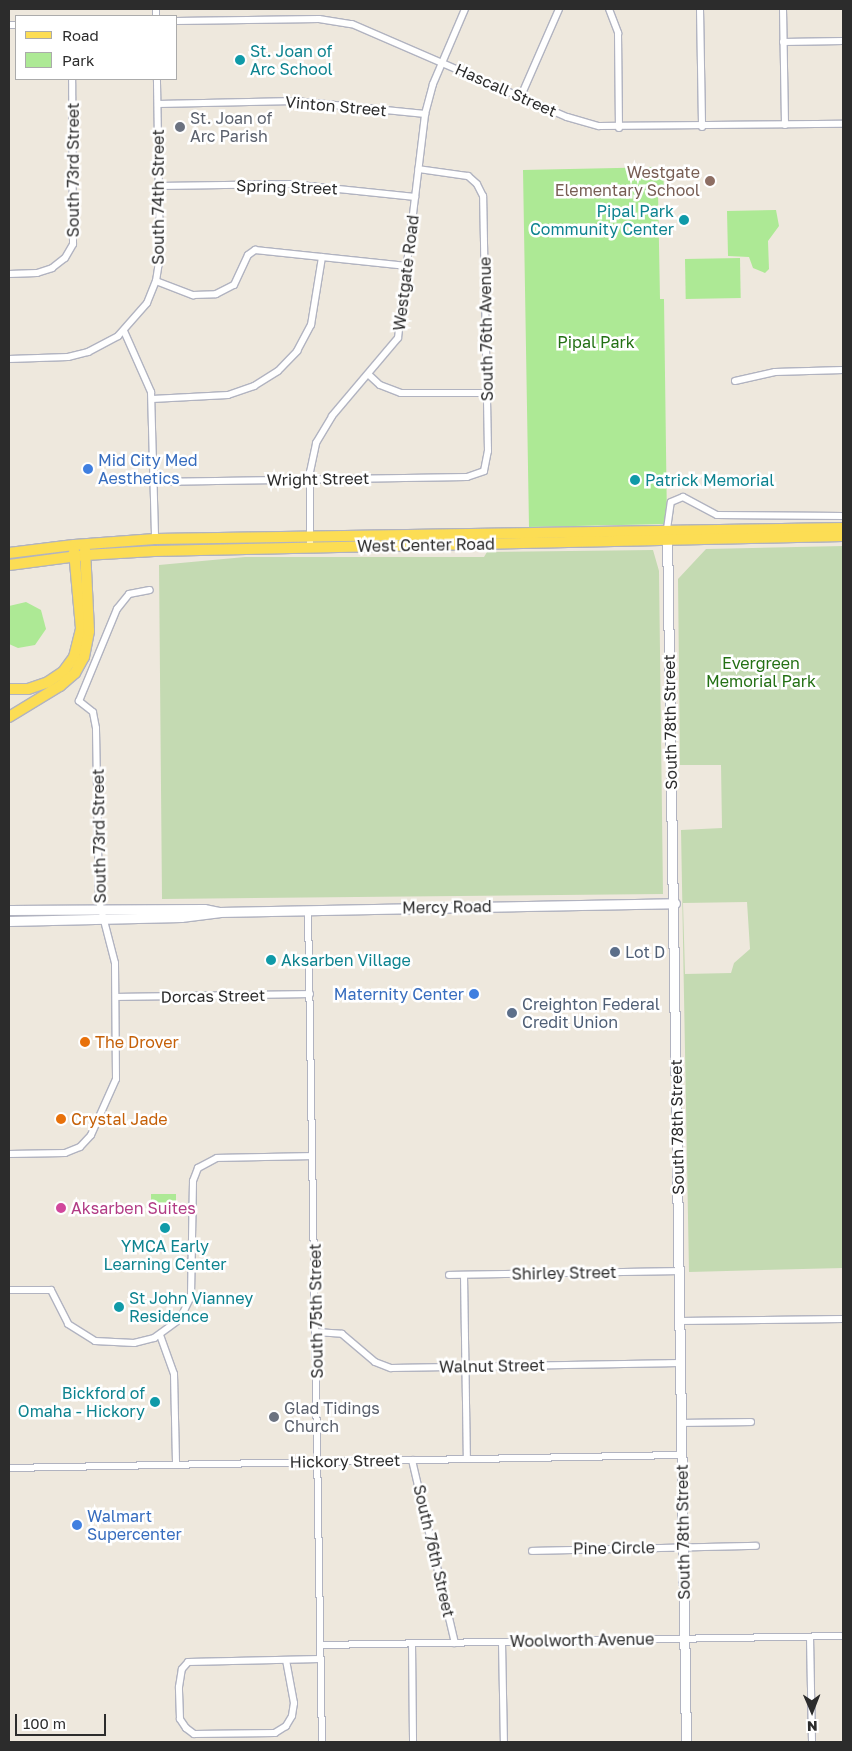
<!DOCTYPE html>
<style>
body{margin:0}
#map{position:relative;width:852px;height:1751px;overflow:hidden;background:#eee8dd;font-family:"Golos Text",sans-serif}
div>[style]{position:absolute}
.green>*{inset:0;background:#ade995;transform-origin:0 0}
.cemetery>*{inset:0;background:#c4dab2}
.roads{filter:drop-shadow(1px 0 #b1b3c0) drop-shadow(-1px 0 #b1b3c0) drop-shadow(0 1px #b1b3c0) drop-shadow(0 -1px #b1b3c0)}
.minor>*{height:6px;margin:-3px;padding:0 3px;transform-origin:3px;border-radius:3px;background:#fff}
.secondary>*{height:9px;margin:-4.5px;padding:0 4.5px;transform-origin:4.5px;border-radius:4.5px;background:#fff}
.primary>*{height:10px;margin:-5px;padding:0 5px;transform-origin:5px;border-radius:5px;background:#fcdd54}
.dots>*{width:14px;height:14px;translate:-50% -50%;box-sizing:border-box;border:2px solid #fff;border-radius:50%}
span{translate:-50% -50%;white-space:nowrap;text-align:center;line-height:1.15;-webkit-text-stroke:5px #fff;paint-order:stroke}
.culture-label{font-size:16px;color:#0d838f}
.left{translate:0 -50%;text-align:left}
.right{translate:-100% -50%;text-align:right}
.street-label{font-size:16px;color:#2c2c2c}
.worship-label{font-size:16px;color:#5b616d}
.education-label{font-size:16px;color:#785e54}
.park-label{font-size:16px;color:#237014}
.shop-label{font-size:16px;color:#366cbe}
.service-label{font-size:16px;color:#4e5e75}
.food-label{font-size:16px;color:#c56008}
.hotel-label{font-size:16px;color:#b23c85}
.frame{position:absolute;inset:0;border:10px solid #2c2c2c;pointer-events:none}
.legend{position:absolute;left:15px;top:15px;width:162px;height:65px;box-sizing:border-box;background:#fff;border:1px solid #ababab;margin:0;padding:6px 9px;list-style:none;font-size:15px;color:#2c2c2c}
.legend li{display:flex;align-items:center;gap:10px;height:25px}
.legend b{width:25px;border:1px solid #ababab}
.north{position:absolute;left:787px;top:1686px;width:50px;height:50px;-webkit-text-stroke:4px #fff;paint-order:stroke;rotate:179deg;font-size:14px;font-weight:700;line-height:20px;text-align:center;color:#2c2c2c}
.north::after{content:'';display:block;margin:auto;width:18px;height:22px;background:#2c2c2c;clip-path:polygon(50% 0,100% 100%,50% 72%,0 100%)}
.scale{position:absolute;left:15px;top:1714px;width:91px;height:22px;box-sizing:border-box;border:2px solid #2c2c2c;border-top:0;padding-left:6px;font-size:15px;line-height:18px;white-space:nowrap;color:#2c2c2c;-webkit-text-stroke:4px #fff;paint-order:stroke}
</style>
<div id="map">
<div class="green">
<i style="clip-path:polygon(663px 167px,664px 191px,658px 191px,660px 299px,664px 299px,667px 524px,529px 527px,523px 170px)"></i>
<i style="clip-path:polygon(776px 210px,779px 226px,768px 241px,769px 269px,765px 273px,753px 268px,749px 257px,728px 256px,727px 211px)"></i>
<i style="left:740px;top:258px;width:40px;height:55px;rotate:89deg"></i>
<i style="clip-path:polygon(26px 602px,41px 610px,46px 629px,35px 645px,18px 648px,9px 644px,9px 606px)"></i>
<i style="clip-path:polygon(151px 1194px,176px 1194px,176px 1206px,166px 1204px,162px 1210px,151px 1211px)"></i>
</div>
<div class="cemetery">
<i style="clip-path:polygon(evenodd,843px 546px,843px 1268px,689px 1272px,681px 830px,722px 828px,721px 765px,680px 765px,678px 579px,706px 549px,843px 546px,747px 902px,750px 949px,734px 963px,731px 973px,685px 974px,683px 903px,747px 902px)"></i>
<i style="clip-path:polygon(653px 550px,659px 571px,663px 894px,162px 899px,159px 565px,245px 557px,484px 557px,487px 552px)"></i>
</div>
<div class="roads">
<div class="minor">
<i style="left:156px;top:9px;width:7px;rotate:90deg"></i>
<i style="left:609px;top:9px;width:26px;rotate:69deg"></i>
<i style="left:618px;top:33px;width:95px;rotate:89.4deg"></i>
<i style="left:700px;top:9px;width:118px;rotate:89deg"></i>
<i style="left:783px;top:9px;width:116px;rotate:89deg"></i>
<i style="left:176px;top:21px;width:143px;rotate:-0.8deg"></i>
<i style="left:319px;top:19px;width:33px;rotate:9deg"></i>
<i style="left:352px;top:24px;width:234px;rotate:23.4deg"></i>
<i style="left:567px;top:117px;width:33px;rotate:16deg"></i>
<i style="left:599px;top:126px;width:244px;rotate:-0.5deg"></i>
<i style="left:9px;top:25px;width:7px"></i>
<i style="left:783px;top:42px;width:60px;rotate:-1deg"></i>
<i style="left:521px;top:96px;width:95px;rotate:-66.4deg"></i>
<i style="left:158px;top:104px;width:137px;rotate:-1.3deg"></i>
<i style="left:295px;top:101px;width:131px;rotate:5.7deg"></i>
<i style="left:159px;top:186px;width:131px;rotate:-0.9deg"></i>
<i style="left:290px;top:184px;width:126px;rotate:5.9deg"></i>
<i style="left:9px;top:274px;width:28px;rotate:-2deg"></i>
<i style="left:37px;top:273px;width:16px;rotate:-18deg"></i>
<i style="left:52px;top:268px;width:16px;rotate:-38deg"></i>
<i style="left:65px;top:258px;width:16px;rotate:-60deg"></i>
<i style="left:73px;top:244px;width:165px;rotate:-90.3deg"></i>
<i style="left:156px;top:281px;width:40px;rotate:21deg"></i>
<i style="left:193px;top:295px;width:23px;rotate:-2deg"></i>
<i style="left:216px;top:294px;width:20px;rotate:-27deg"></i>
<i style="left:234px;top:285px;width:33px;rotate:-65deg"></i>
<i style="left:248px;top:255px;width:9px;rotate:-36deg"></i>
<i style="left:255px;top:250px;width:153px;rotate:6deg"></i>
<i style="left:124px;top:331px;width:67px;rotate:66.1deg"></i>
<i style="left:151px;top:392px;width:147px;rotate:88.4deg"></i>
<i style="left:9px;top:359px;width:59px;rotate:-1.9deg"></i>
<i style="left:68px;top:357px;width:21px;rotate:-14deg"></i>
<i style="left:88px;top:352px;width:34px;rotate:-28deg"></i>
<i style="left:118px;top:336px;width:44px;rotate:-48.7deg"></i>
<i style="left:147px;top:303px;width:24px;rotate:-68deg"></i>
<i style="left:156px;top:281px;width:26px;rotate:-81deg"></i>
<i style="left:160px;top:255px;width:176px;rotate:-91deg"></i>
<i style="left:368px;top:374px;width:16px;rotate:43deg"></i>
<i style="left:380px;top:385px;width:22px;rotate:21deg"></i>
<i style="left:401px;top:393px;width:86px"></i>
<i style="left:735px;top:381px;width:41px;rotate:-12.7deg"></i>
<i style="left:775px;top:372px;width:68px;rotate:-1.7deg"></i>
<i style="left:152px;top:399px;width:76px;rotate:-3deg"></i>
<i style="left:228px;top:395px;width:28px;rotate:-19deg"></i>
<i style="left:254px;top:386px;width:28px;rotate:-32deg"></i>
<i style="left:278px;top:371px;width:28px;rotate:-46deg"></i>
<i style="left:297px;top:351px;width:30px;rotate:-62deg"></i>
<i style="left:311px;top:325px;width:69px;rotate:-80.8deg"></i>
<i style="left:154px;top:482px;width:313px;rotate:-0.9deg"></i>
<i style="left:467px;top:477px;width:18px;rotate:-19deg"></i>
<i style="left:484px;top:471px;width:20px;rotate:-79deg"></i>
<i style="left:488px;top:451px;width:255px;rotate:-91.1deg"></i>
<i style="left:483px;top:196px;width:13px;rotate:-117deg"></i>
<i style="left:477px;top:184px;width:12px;rotate:-138deg"></i>
<i style="left:468px;top:176px;width:50px;rotate:-172deg"></i>
<i style="left:667px;top:529px;width:27px;rotate:-82deg"></i>
<i style="left:671px;top:502px;width:13px;rotate:-23deg"></i>
<i style="left:683px;top:497px;width:38px;rotate:28deg"></i>
<i style="left:717px;top:515px;width:126px;rotate:0.5deg"></i>
<i style="left:310px;top:547px;width:75px;rotate:-90deg"></i>
<i style="left:310px;top:472px;width:30px;rotate:-78deg"></i>
<i style="left:316px;top:443px;width:31px;rotate:-59deg"></i>
<i style="left:332px;top:416px;width:102px;rotate:-49.8deg"></i>
<i style="left:398px;top:338px;width:226px;rotate:-83.1deg"></i>
<i style="left:425px;top:114px;width:31px;rotate:-75deg"></i>
<i style="left:433px;top:84px;width:82px;rotate:-66.9deg"></i>
<i style="left:308px;top:910px;width:832px;rotate:89.04deg"></i>
<i style="left:116px;top:997px;width:194px;rotate:-0.9deg"></i>
<i style="left:9px;top:1154px;width:56px;rotate:-1deg"></i>
<i style="left:65px;top:1153px;width:16px;rotate:-22deg"></i>
<i style="left:80px;top:1147px;width:16px;rotate:-47deg"></i>
<i style="left:91px;top:1135px;width:61px;rotate:-65.9deg"></i>
<i style="left:116px;top:1079px;width:116px;rotate:-90.5deg"></i>
<i style="left:115px;top:963px;width:64px;rotate:-104.5deg"></i>
<i style="left:99px;top:901px;width:173px;rotate:-91deg"></i>
<i style="left:96px;top:728px;width:16px;rotate:-101deg"></i>
<i style="left:93px;top:712px;width:18px;rotate:-142deg"></i>
<i style="left:79px;top:701px;width:100px;rotate:-67.6deg"></i>
<i style="left:117px;top:609px;width:19px;rotate:-51deg"></i>
<i style="left:129px;top:594px;width:21px;rotate:-11deg"></i>
<i style="left:449px;top:1275px;width:230px;rotate:-1deg"></i>
<i style="left:464px;top:1275px;width:184px;rotate:89.1deg"></i>
<i style="left:9px;top:1290px;width:42px"></i>
<i style="left:51px;top:1290px;width:38px;rotate:63deg"></i>
<i style="left:68px;top:1324px;width:32px;rotate:32deg"></i>
<i style="left:95px;top:1341px;width:39px;rotate:3deg"></i>
<i style="left:134px;top:1343px;width:21px;rotate:-14deg"></i>
<i style="left:154px;top:1338px;width:32px;rotate:-36deg"></i>
<i style="left:180px;top:1319px;width:25px;rotate:-64deg"></i>
<i style="left:191px;top:1296px;width:115px;rotate:-89deg"></i>
<i style="left:193px;top:1181px;width:14px;rotate:-69deg"></i>
<i style="left:198px;top:1168px;width:21px;rotate:-28deg"></i>
<i style="left:217px;top:1158px;width:95px;rotate:-1.2deg"></i>
<i style="left:680px;top:1321px;width:163px;rotate:-0.7deg"></i>
<i style="left:316px;top:1332px;width:26px;rotate:4deg"></i>
<i style="left:342px;top:1334px;width:43px;rotate:40.3deg"></i>
<i style="left:375px;top:1362px;width:17px;rotate:21deg"></i>
<i style="left:391px;top:1368px;width:289px;rotate:-1deg"></i>
<i style="left:160px;top:1335px;width:41px;rotate:70.3deg"></i>
<i style="left:174px;top:1374px;width:89px;rotate:88.7deg"></i>
<i style="left:681px;top:1423px;width:70px;rotate:-0.8deg"></i>
<i style="left:412px;top:1460px;width:188px;rotate:76.8deg"></i>
<i style="left:9px;top:1468px;width:673px;rotate:-1.11deg"></i>
<i style="left:532px;top:1551px;width:224px;rotate:-1.3deg"></i>
<i style="left:810px;top:1637px;width:105px;rotate:88.9deg"></i>
<i style="left:502px;top:1642px;width:100px;rotate:88.9deg"></i>
<i style="left:412px;top:1643px;width:99px;rotate:89.4deg"></i>
<i style="left:320px;top:1645px;width:523px;rotate:-0.99deg"></i>
<i style="left:286px;top:1660px;width:44px;rotate:79.5deg"></i>
<i style="left:294px;top:1703px;width:13px;rotate:99deg"></i>
<i style="left:292px;top:1716px;width:12px;rotate:121deg"></i>
<i style="left:286px;top:1726px;width:13px;rotate:148deg"></i>
<i style="left:275px;top:1733px;width:81px;rotate:179.3deg"></i>
<i style="left:194px;top:1734px;width:10px;rotate:-143deg"></i>
<i style="left:186px;top:1728px;width:11px;rotate:-124deg"></i>
<i style="left:180px;top:1719px;width:32px;rotate:-92deg"></i>
<i style="left:179px;top:1687px;width:18px;rotate:-81deg"></i>
<i style="left:182px;top:1669px;width:9px;rotate:-49deg"></i>
<i style="left:188px;top:1662px;width:132px;rotate:-1.3deg"></i>
</div>
<div class="secondary">
<i style="left:667px;top:533px;width:1209px;rotate:89.1deg"></i>
<i style="left:9px;top:910px;width:195px;rotate:-0.3deg"></i>
<i style="left:204px;top:909px;width:15px;rotate:11deg"></i>
<i style="left:9px;top:921px;width:172px;rotate:-1.3deg"></i>
<i style="left:181px;top:917px;width:38px;rotate:-7deg"></i>
<i style="left:219px;top:912px;width:456px;rotate:-1.1deg"></i>
</div>
<div class="primary">
<i style="left:9px;top:553px;width:65px;rotate:-7deg"></i>
<i style="left:74px;top:545px;width:81px;rotate:-4.2deg"></i>
<i style="left:155px;top:539px;width:688px;rotate:-0.92deg"></i>
<i style="left:9px;top:565px;width:77px;rotate:-7.5deg"></i>
<i style="left:85px;top:555px;width:69px;rotate:-3.3deg"></i>
<i style="left:154px;top:551px;width:689px;rotate:-1.25deg"></i>
<i style="left:9px;top:689px;width:19px"></i>
<i style="left:28px;top:689px;width:21px;rotate:-19deg"></i>
<i style="left:48px;top:682px;width:18px;rotate:-34deg"></i>
<i style="left:63px;top:672px;width:19px;rotate:-54deg"></i>
<i style="left:74px;top:657px;width:30px;rotate:-76deg"></i>
<i style="left:81px;top:628px;width:77px;rotate:-95.2deg"></i>
<i style="left:9px;top:717px;width:60px;rotate:-31.3deg"></i>
<i style="left:60px;top:686px;width:20px;rotate:-41deg"></i>
<i style="left:75px;top:673px;width:18px;rotate:-61deg"></i>
<i style="left:84px;top:657px;width:26px;rotate:-79deg"></i>
<i style="left:89px;top:631px;width:81px;rotate:-92.8deg"></i>
</div>
</div>
<div class="dots">
<i style="left:240px;top:60px;background:#0f9aa8"></i>
<i style="left:180px;top:127px;background:#6b7280"></i>
<i style="left:710px;top:181px;background:#8d6e63"></i>
<i style="left:684px;top:220px;background:#0f9aa8"></i>
<i style="left:88px;top:469px;background:#3f7fe0"></i>
<i style="left:635px;top:480px;background:#0f9aa8"></i>
<i style="left:615px;top:952px;background:#5c6f8a"></i>
<i style="left:271px;top:960px;background:#0f9aa8"></i>
<i style="left:474px;top:994px;background:#3f7fe0"></i>
<i style="left:512px;top:1013px;background:#5c6f8a"></i>
<i style="left:85px;top:1042px;background:#e8710a"></i>
<i style="left:61px;top:1119px;background:#e8710a"></i>
<i style="left:61px;top:1208px;background:#d1479c"></i>
<i style="left:165px;top:1228px;background:#0f9aa8"></i>
<i style="left:119px;top:1307px;background:#0f9aa8"></i>
<i style="left:155px;top:1402px;background:#0f9aa8"></i>
<i style="left:274px;top:1417px;background:#6b7280"></i>
<i style="left:77px;top:1525px;background:#3f7fe0"></i>
</div>
<div class="culture-label">
<span class="left" style="left:250px;top:60px">St. Joan of<br>Arc School</span>
<span class="right" style="left:674px;top:220px">Pipal Park<br>Community Center</span>
<span class="left" style="left:645px;top:480px">Patrick Memorial</span>
<span class="left" style="left:281px;top:960px">Aksarben Village</span>
<span style="left:165px;top:1255px">YMCA Early<br>Learning Center</span>
<span class="left" style="left:129px;top:1307px">St John Vianney<br>Residence</span>
<span class="right" style="left:145px;top:1402px">Bickford of<br>Omaha - Hickory</span>
</div>
<div class="street-label">
<span style="left:506px;top:90px;rotate:24deg">Hascall Street</span>
<span style="left:336px;top:106px;rotate:5deg">Vinton Street</span>
<span style="left:73px;top:170px;rotate:-90deg">South 73rd Street</span>
<span style="left:287px;top:187px;rotate:2deg">Spring Street</span>
<span style="left:158px;top:197px;rotate:-90deg">South 74th Street</span>
<span style="left:406px;top:273px;rotate:-83deg">Westgate Road</span>
<span style="left:486px;top:329px;rotate:-91deg">South 76th Avenue</span>
<span style="left:318px;top:479px;rotate:-1deg">Wright Street</span>
<span style="left:426px;top:545px;rotate:-1deg">West Center Road</span>
<span style="left:670px;top:722px;rotate:-91deg">South 78th Street</span>
<span style="left:99px;top:836px;rotate:-91deg">South 73rd Street</span>
<span style="left:447px;top:907px;rotate:-1deg">Mercy Road</span>
<span style="left:213px;top:996px;rotate:-1deg">Dorcas Street</span>
<span style="left:677px;top:1127px;rotate:-91deg">South 78th Street</span>
<span style="left:564px;top:1273px;rotate:-1deg">Shirley Street</span>
<span style="left:316px;top:1311px;rotate:-91deg">South 75th Street</span>
<span style="left:492px;top:1366px;rotate:-1deg">Walnut Street</span>
<span style="left:345px;top:1461px;rotate:-1deg">Hickory Street</span>
<span style="left:683px;top:1532px;rotate:-91deg">South 78th Street</span>
<span style="left:614px;top:1548px;rotate:-1deg">Pine Circle</span>
<span style="left:434px;top:1551px;rotate:77deg">South 76th Street</span>
<span style="left:582px;top:1640px;rotate:-1deg">Woolworth Avenue</span>
</div>
<div class="worship-label">
<span class="left" style="left:190px;top:127px">St. Joan of<br>Arc Parish</span>
<span class="left" style="left:284px;top:1417px">Glad Tidings<br>Church</span>
</div>
<div class="education-label">
<span class="right" style="left:700px;top:181px">Westgate<br>Elementary School</span>
</div>
<div class="park-label">
<span style="left:596px;top:342px">Pipal Park</span>
<span style="left:761px;top:672px">Evergreen<br>Memorial Park</span>
</div>
<div class="shop-label">
<span class="left" style="left:98px;top:469px">Mid City Med<br>Aesthetics</span>
<span class="right" style="left:464px;top:994px">Maternity Center</span>
<span class="left" style="left:87px;top:1525px">Walmart<br>Supercenter</span>
</div>
<div class="service-label">
<span class="left" style="left:625px;top:952px">Lot D</span>
<span class="left" style="left:522px;top:1013px">Creighton Federal<br>Credit Union</span>
</div>
<div class="food-label">
<span class="left" style="left:95px;top:1042px">The Drover</span>
<span class="left" style="left:71px;top:1119px">Crystal Jade</span>
</div>
<div class="hotel-label">
<span class="left" style="left:71px;top:1208px">Aksarben Suites</span>
</div>
<div class="frame"></div>
<ul class="legend">
<li><b style="height:6px;background:#fcdd54"></b>Road</li>
<li><b style="height:14px;background:#ade995"></b>Park</li>
</ul>
<div class="north">N</div>
<div class="scale">100 m</div>
</div>
